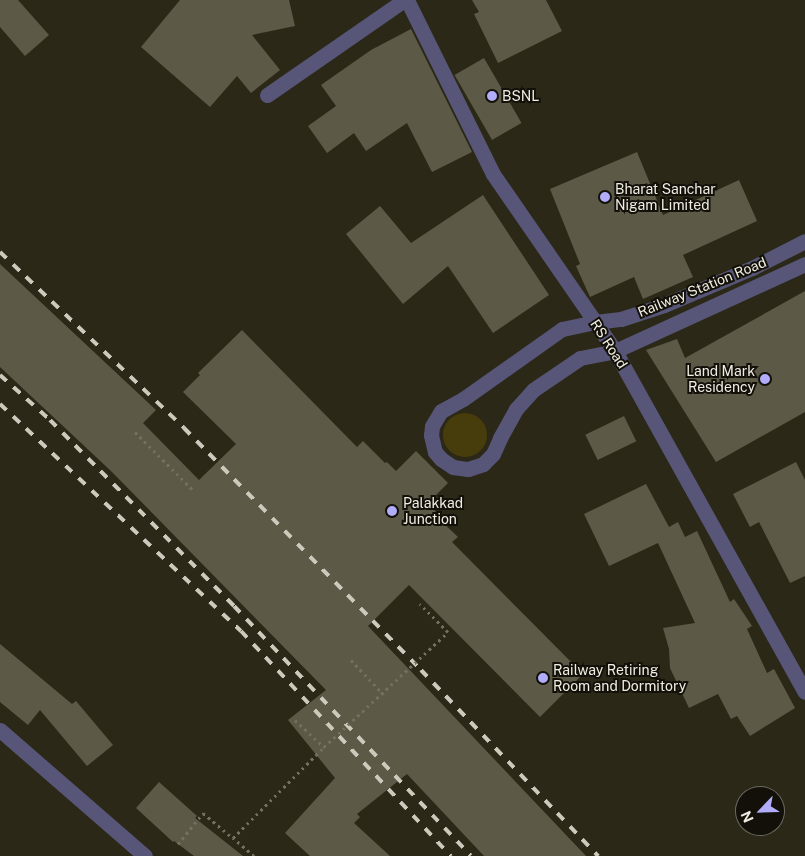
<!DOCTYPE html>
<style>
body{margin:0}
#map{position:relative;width:805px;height:856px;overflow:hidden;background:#2c2817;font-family:"Public Sans",sans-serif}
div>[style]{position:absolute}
.green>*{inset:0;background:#473d0c}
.round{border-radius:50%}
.building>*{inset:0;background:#5d5947;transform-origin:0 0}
.path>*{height:3px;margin-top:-1.5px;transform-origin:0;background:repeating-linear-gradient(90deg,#747162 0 2.5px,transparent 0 6.5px)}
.minor>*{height:15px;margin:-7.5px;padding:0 7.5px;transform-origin:7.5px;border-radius:7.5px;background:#575679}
.tertiary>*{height:15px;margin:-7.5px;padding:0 7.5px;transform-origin:7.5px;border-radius:7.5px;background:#575679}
.rail>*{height:4px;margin-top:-2px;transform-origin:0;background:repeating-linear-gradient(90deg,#ccc9bd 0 9px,transparent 0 18px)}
.path-bridge>*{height:3px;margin-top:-1.5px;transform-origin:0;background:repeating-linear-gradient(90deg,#747162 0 2.5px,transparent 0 6.5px)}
.dots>*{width:14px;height:14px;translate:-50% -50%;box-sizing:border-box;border:2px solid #121009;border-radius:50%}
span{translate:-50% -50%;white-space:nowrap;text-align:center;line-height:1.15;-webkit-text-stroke:4px #121009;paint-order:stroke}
.poi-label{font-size:14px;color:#f0eee3}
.left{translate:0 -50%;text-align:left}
.right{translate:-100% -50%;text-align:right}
.street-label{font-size:14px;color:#f0eee3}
.north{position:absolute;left:735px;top:786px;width:50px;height:50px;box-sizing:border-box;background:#121009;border:1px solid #6b6960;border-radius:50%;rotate:246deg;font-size:14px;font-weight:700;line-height:20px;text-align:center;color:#f0eee3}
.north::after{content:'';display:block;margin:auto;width:18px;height:22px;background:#b1adfa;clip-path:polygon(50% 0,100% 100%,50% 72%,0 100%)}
</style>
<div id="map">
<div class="green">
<i class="round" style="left:443px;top:413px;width:44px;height:44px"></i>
</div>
<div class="building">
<i style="clip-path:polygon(0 0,18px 0,49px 35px,25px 56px,0 27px)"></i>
<i style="clip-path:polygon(180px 0,289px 0,295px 26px,252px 35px,280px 70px,251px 93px,237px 76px,210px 107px,141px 47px)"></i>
<i style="clip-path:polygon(472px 0,546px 0,562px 31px,498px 63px,474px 14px,479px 12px)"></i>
<i style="clip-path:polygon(411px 29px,472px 152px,432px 172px,407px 123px,366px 151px,354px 133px,327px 153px,308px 126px,336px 106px,321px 85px,371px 50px)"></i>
<i style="left:484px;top:58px;width:75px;height:34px;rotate:60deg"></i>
<i style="clip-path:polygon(637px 152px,663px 215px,739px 180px,757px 221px,683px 255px,693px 277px,643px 299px,634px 277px,590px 297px,576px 266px,580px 264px,550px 189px)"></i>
<i style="clip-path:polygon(483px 195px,549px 295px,493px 333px,448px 266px,403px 304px,346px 234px,380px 206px,411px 243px)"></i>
<i style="clip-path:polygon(0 264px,156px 410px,143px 423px,199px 480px,236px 444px,183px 392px,200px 375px,198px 373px,242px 330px,357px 447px,363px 441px,385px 463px,387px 462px,396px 471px,416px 451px,448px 483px,428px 503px,437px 513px,435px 515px,458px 537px,452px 542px,583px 674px,540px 717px,409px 585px,368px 626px,586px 856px,484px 856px,407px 774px,357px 814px,360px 817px,354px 823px,390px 856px,310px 856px,285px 833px,335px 778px,288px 720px,326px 690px,112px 472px,0 367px)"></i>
<i style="clip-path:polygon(805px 291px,805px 412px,716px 462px,646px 350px,677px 339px,685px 358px)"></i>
<i style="left:624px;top:416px;width:28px;height:43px;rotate:64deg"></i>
<i style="clip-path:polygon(796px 462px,805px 480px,805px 576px,790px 583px,759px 522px,750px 527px,733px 494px)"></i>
<i style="clip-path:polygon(646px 484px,669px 527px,678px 522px,685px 537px,697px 531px,730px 602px,734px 599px,752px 626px,747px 629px,767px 673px,774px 669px,795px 708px,750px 736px,737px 716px,731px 719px,718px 694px,689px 708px,670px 668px,669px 649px,663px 628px,695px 623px,658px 543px,609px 566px,584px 514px)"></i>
<i style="clip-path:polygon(0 644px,72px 704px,76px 701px,113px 745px,87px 766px,40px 710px,28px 725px,0 702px)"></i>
<i style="clip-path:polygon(159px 782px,197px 816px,195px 818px,243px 856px,194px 856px,174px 841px,173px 842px,136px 808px)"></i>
</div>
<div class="path">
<i style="left:135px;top:432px;width:82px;rotate:45deg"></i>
<i style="left:351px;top:660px;width:47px;rotate:46.7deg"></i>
<i style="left:295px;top:720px;width:40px;rotate:43deg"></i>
<i style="left:178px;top:844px;width:40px;rotate:-51deg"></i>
<i style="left:203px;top:813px;width:39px;rotate:40deg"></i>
</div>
<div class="minor">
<i style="left:595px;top:322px;width:34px;rotate:168deg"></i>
<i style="left:562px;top:329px;width:121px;rotate:144.7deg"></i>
<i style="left:463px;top:399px;width:25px;rotate:151deg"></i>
<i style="left:441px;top:411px;width:17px;rotate:121deg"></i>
<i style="left:432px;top:426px;width:9px;rotate:96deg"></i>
<i style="left:431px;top:435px;width:17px;rotate:77deg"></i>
<i style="left:435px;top:452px;width:9px;rotate:49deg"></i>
<i style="left:441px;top:459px;width:14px;rotate:34deg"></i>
<i style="left:453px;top:467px;width:15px;rotate:8deg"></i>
<i style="left:468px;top:469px;width:16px;rotate:-18deg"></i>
<i style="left:483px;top:464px;width:14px;rotate:-45deg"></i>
<i style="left:493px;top:454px;width:17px;rotate:-66deg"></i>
<i style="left:500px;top:438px;width:33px;rotate:-61deg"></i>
<i style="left:516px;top:409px;width:25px;rotate:-48deg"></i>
<i style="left:533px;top:390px;width:57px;rotate:-34.2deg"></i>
<i style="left:580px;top:358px;width:36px;rotate:-11deg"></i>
<i style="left:0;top:730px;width:192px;rotate:41deg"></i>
</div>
<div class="tertiary">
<i style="left:407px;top:0;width:194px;rotate:63.7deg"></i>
<i style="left:493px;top:174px;width:215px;rotate:55.4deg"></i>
<i style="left:615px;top:351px;width:390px;rotate:60.9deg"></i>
<i style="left:267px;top:95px;width:167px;rotate:-34.7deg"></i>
<i style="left:595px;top:322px;width:26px;rotate:-7deg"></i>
<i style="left:621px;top:319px;width:45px;rotate:-18deg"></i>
<i style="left:664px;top:305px;width:95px;rotate:-22.8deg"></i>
<i style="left:752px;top:268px;width:59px;rotate:-27deg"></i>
<i style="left:615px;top:351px;width:209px;rotate:-24.6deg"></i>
</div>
<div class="rail">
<i style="left:0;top:252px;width:255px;rotate:43.7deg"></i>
<i style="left:184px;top:428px;width:339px;rotate:45.6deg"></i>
<i style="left:421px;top:670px;width:257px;rotate:46.4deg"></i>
<i style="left:0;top:375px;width:67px;rotate:42deg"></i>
<i style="left:50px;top:420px;width:262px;rotate:45.3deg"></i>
<i style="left:234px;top:606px;width:344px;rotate:46.5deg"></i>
<i style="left:0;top:404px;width:331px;rotate:43.3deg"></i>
<i style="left:241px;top:631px;width:308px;rotate:47deg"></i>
</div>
<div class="path-bridge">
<i style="left:254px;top:856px;width:28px;rotate:-139deg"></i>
<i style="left:233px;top:838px;width:129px;rotate:-45deg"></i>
<i style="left:324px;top:747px;width:169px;rotate:-42.8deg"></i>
<i style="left:448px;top:632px;width:40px;rotate:-135deg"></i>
</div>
<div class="dots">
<i style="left:492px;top:96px;background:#b1adfa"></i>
<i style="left:605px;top:197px;background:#b1adfa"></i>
<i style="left:765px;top:379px;background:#b1adfa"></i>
<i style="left:392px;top:511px;background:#b1adfa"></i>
<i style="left:543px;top:678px;background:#b1adfa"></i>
</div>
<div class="poi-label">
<span class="left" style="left:502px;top:96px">BSNL</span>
<span class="left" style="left:615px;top:197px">Bharat Sanchar<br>Nigam Limited</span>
<span class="right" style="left:755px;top:379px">Land Mark<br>Residency</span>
<span class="left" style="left:403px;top:511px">Palakkad<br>Junction</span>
<span class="left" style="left:553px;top:678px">Railway Retiring<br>Room and Dormitory</span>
</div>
<div class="street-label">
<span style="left:702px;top:287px;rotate:-22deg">Railway Station Road</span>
<span style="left:609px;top:344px;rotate:57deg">RS Road</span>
</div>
<div class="north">N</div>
</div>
